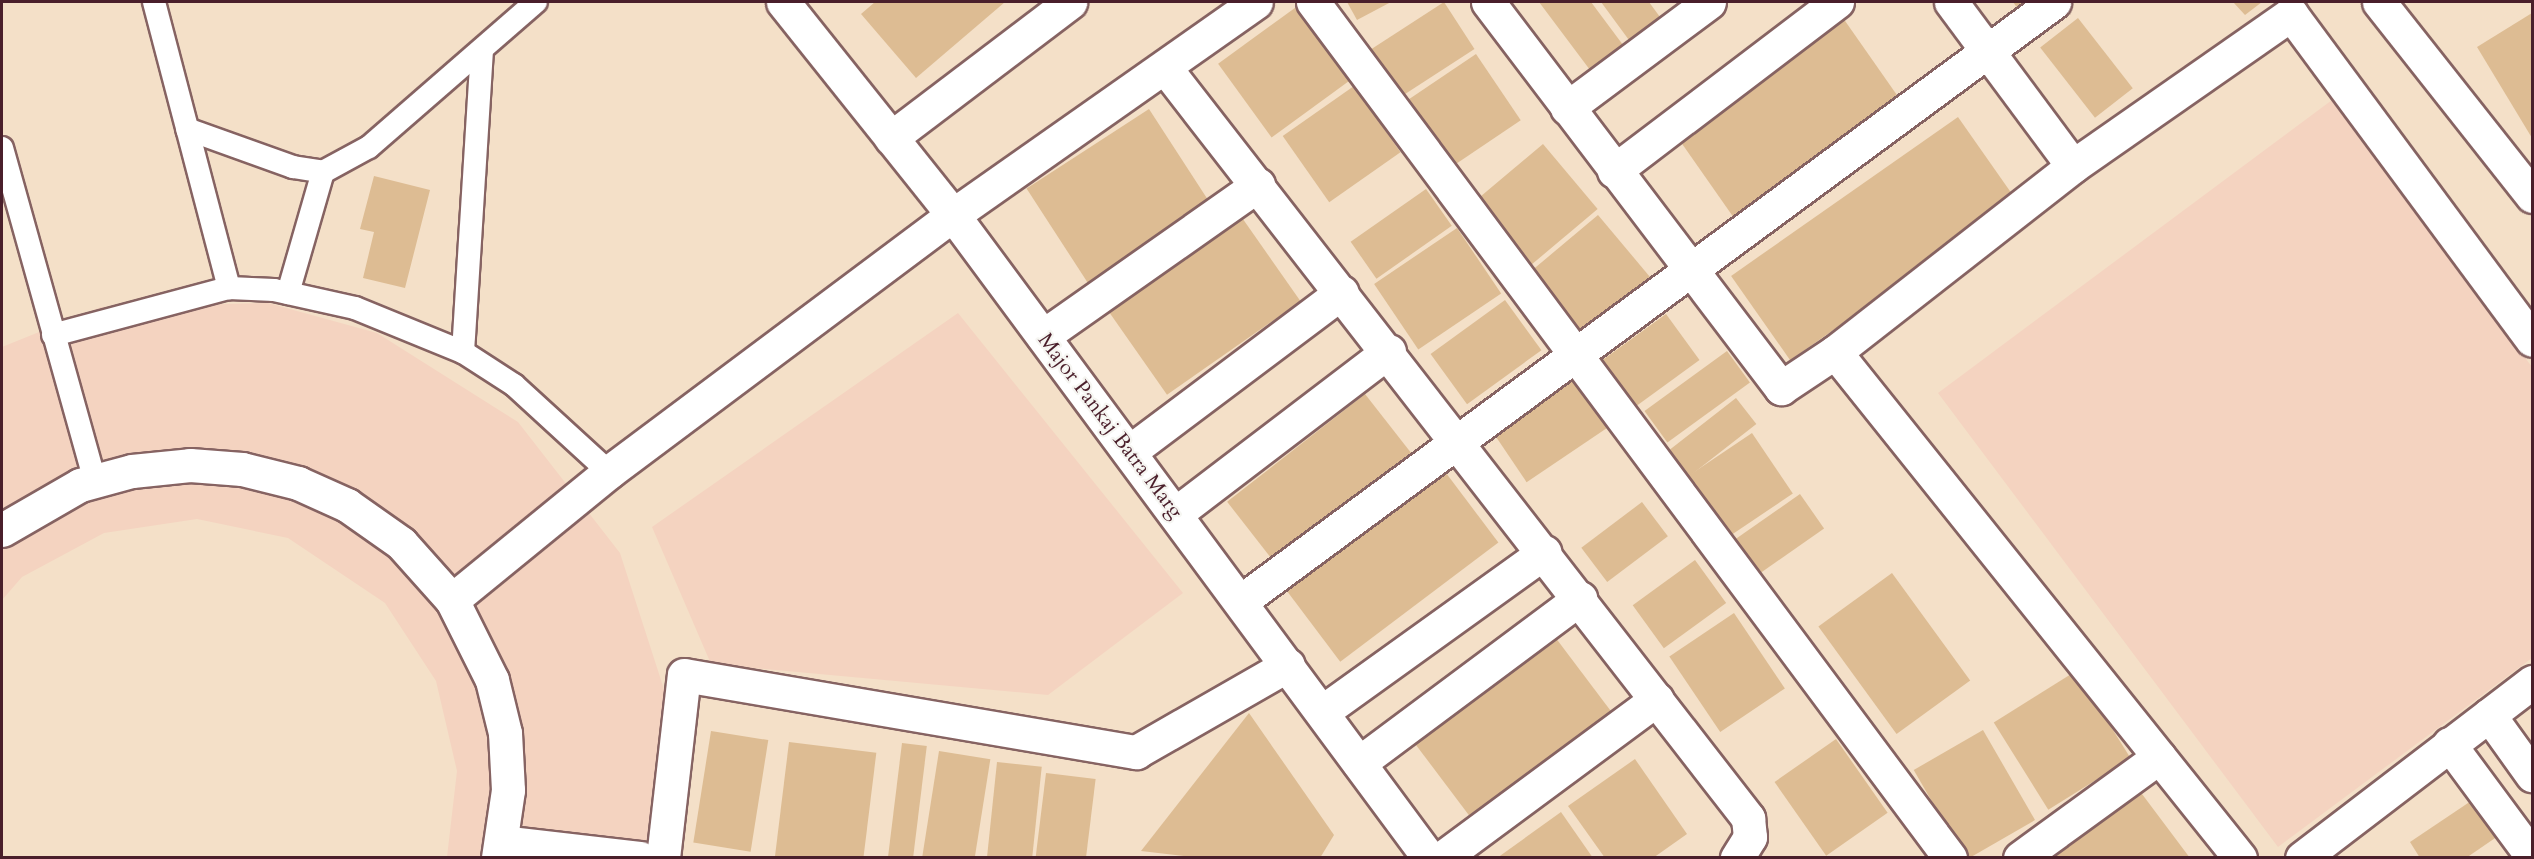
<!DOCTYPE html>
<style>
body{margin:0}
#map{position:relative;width:2534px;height:859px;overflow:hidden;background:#f4e0c8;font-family:Cardo,serif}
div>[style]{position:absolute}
.built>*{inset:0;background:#f4d3c0}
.building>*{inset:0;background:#ddbc93;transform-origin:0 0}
.roads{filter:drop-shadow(2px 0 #866362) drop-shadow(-2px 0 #866362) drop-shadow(0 2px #866362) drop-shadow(0 -2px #866362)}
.service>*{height:22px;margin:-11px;padding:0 11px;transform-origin:11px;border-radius:11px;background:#fff}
.minor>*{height:33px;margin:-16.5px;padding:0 16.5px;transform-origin:16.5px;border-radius:16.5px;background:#fff}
span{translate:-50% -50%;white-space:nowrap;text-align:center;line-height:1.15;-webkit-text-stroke:4.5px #f6f6f2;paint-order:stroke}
.street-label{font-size:21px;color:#4a1f2b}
.frame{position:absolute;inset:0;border:3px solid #4a1f2b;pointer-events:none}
</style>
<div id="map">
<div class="built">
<i style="clip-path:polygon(2332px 100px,2532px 367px,2532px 658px,2278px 847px,1938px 393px)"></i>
<i style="clip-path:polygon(268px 303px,377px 333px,518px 422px,620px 553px,671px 711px,664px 857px,447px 857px,457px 771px,436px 681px,385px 603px,288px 538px,197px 519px,104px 533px,22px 577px,2px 600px,2px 347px,101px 307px)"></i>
<i style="clip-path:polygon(958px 313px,1183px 593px,1048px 695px,711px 664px,652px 527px)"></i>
</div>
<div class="building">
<i style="clip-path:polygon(875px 2px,1005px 2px,916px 78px,861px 14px)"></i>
<i style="clip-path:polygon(1347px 2px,1391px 2px,1357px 20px)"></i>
<i style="left:1444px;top:2px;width:56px;height:91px;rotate:57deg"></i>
<i style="clip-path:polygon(1539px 2px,1591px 2px,1629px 53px,1596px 78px)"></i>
<i style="clip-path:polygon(1601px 2px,1649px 2px,1668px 28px,1637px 51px)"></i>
<i style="clip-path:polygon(2013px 2px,2030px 2px,2018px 9px)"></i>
<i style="clip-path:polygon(2233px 2px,2262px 2px,2245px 15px)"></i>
<i style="left:1299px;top:5px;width:91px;height:100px;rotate:54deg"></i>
<i style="clip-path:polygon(2532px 13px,2532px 138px,2477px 47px)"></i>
<i style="left:1843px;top:18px;width:101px;height:204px;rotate:55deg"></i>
<i style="left:2078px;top:18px;width:89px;height:48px;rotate:52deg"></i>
<i style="left:1476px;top:54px;width:80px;height:93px;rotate:56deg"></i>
<i style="left:1354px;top:86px;width:81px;height:87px;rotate:55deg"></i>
<i style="left:1149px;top:109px;width:115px;height:146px;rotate:57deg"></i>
<i style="left:1958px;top:117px;width:103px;height:277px;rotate:55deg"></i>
<i style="left:1543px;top:144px;width:85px;height:94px;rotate:50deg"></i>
<i style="clip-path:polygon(374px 176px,430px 190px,405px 288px,363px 278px,374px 232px,360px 229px)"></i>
<i style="left:1426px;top:189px;width:45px;height:92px;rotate:55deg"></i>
<i style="left:1238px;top:212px;width:109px;height:163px;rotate:55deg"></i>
<i style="left:1598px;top:215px;width:89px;height:93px;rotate:50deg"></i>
<i style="left:1457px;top:228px;width:79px;height:100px;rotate:56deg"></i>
<i style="left:1505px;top:300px;width:62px;height:92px;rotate:54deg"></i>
<i style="left:1666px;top:314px;width:57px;height:84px;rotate:54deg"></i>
<i style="left:1727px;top:351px;width:39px;height:102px;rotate:54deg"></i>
<i style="left:1574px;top:379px;width:59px;height:97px;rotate:56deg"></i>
<i style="left:1365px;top:394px;width:82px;height:175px;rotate:52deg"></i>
<i style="left:1736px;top:398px;width:33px;height:100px;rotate:52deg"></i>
<i style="left:1752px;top:433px;width:73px;height:81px;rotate:56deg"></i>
<i style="left:1443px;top:469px;width:92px;height:198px;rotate:53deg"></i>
<i style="left:1800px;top:494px;width:42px;height:86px;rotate:55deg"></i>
<i style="left:1642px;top:502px;width:43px;height:76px;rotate:53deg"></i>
<i style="left:1695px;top:560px;width:53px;height:77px;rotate:54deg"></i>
<i style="left:1892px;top:573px;width:133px;height:91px;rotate:54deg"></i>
<i style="left:1734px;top:613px;width:91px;height:78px;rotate:56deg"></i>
<i style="left:1552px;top:633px;width:104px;height:176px;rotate:53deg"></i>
<i style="left:2076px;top:671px;width:103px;height:97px;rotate:58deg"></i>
<i style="clip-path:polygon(1249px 713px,1334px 835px,1320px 858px,1201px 858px,1141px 851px)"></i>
<i style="left:1983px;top:730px;width:104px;height:80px;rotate:60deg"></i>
<i style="left:711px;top:731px;width:58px;height:113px;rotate:9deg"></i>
<i style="left:1836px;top:739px;width:90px;height:75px;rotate:55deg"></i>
<i style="left:789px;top:742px;width:88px;height:115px;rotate:7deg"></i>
<i style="left:902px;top:743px;width:25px;height:116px;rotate:7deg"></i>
<i style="left:939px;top:751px;width:52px;height:108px;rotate:9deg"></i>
<i style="clip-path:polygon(1635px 759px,1687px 834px,1653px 858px,1605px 858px,1568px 806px)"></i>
<i style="left:997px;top:762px;width:45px;height:97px;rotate:6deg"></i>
<i style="left:1046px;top:773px;width:50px;height:86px;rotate:7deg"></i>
<i style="clip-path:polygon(2139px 790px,2190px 858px,2050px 858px)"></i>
<i style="clip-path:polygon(2477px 797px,2501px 834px,2466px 858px,2420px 858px,2410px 842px)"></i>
<i style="clip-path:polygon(1561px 812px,1593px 858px,1497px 858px)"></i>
</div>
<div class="roads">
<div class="service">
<i style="left:154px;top:2px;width:296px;rotate:75.3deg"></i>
<i style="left:187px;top:129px;width:113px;rotate:19.7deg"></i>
<i style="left:293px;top:167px;width:30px;rotate:9deg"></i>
<i style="left:323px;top:172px;width:52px;rotate:-28.5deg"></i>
<i style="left:369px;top:147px;width:221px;rotate:-41deg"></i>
<i style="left:2px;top:148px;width:346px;rotate:74.4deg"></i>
<i style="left:288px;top:293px;width:126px;rotate:-73.9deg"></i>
<i style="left:53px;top:335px;width:182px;rotate:-15deg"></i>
<i style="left:229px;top:288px;width:45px;rotate:2.5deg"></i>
<i style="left:274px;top:290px;width:83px;rotate:12.5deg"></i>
<i style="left:355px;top:308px;width:117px;rotate:22.2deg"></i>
<i style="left:463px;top:352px;width:61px;rotate:32.9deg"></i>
<i style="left:514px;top:385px;width:129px;rotate:42.5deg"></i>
<i style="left:463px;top:352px;width:299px;rotate:-86.4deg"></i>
</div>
<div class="minor">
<i style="left:783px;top:2px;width:273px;rotate:51.4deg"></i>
<i style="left:953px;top:215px;width:800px;rotate:53.49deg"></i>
<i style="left:1313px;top:2px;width:1067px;rotate:53.34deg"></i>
<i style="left:1488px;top:2px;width:485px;rotate:52.8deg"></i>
<i style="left:1781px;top:388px;width:65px;rotate:-33.7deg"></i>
<i style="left:1951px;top:2px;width:204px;rotate:53.4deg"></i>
<i style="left:2379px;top:2px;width:247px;rotate:51.7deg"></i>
<i style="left:1166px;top:69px;width:949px;rotate:52.15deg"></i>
<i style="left:1748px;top:818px;width:19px;rotate:84deg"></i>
<i style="left:1750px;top:837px;width:25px;rotate:122deg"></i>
<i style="left:1567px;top:108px;width:177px;rotate:-36.7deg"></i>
<i style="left:891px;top:138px;width:225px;rotate:-37.2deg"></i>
<i style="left:1614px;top:171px;width:280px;rotate:-37.2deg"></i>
<i style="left:1043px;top:336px;width:263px;rotate:-35.1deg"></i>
<i style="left:1129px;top:452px;width:266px;rotate:-36.9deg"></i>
<i style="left:1175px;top:514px;width:269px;rotate:-37.3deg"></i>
<i style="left:2px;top:530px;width:90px;rotate:-30deg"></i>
<i style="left:80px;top:485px;width:54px;rotate:-15.1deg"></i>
<i style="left:132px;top:471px;width:58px;rotate:-5.9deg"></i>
<i style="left:190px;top:465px;width:52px;rotate:4.4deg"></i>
<i style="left:242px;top:469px;width:58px;rotate:14deg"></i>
<i style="left:298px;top:483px;width:54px;rotate:24.2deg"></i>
<i style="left:347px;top:505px;width:66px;rotate:35.1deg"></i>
<i style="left:401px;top:543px;width:76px;rotate:48.2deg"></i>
<i style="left:452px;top:600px;width:89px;rotate:63.4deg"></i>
<i style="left:492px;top:680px;width:55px;rotate:76.2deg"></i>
<i style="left:505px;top:733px;width:57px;rotate:87deg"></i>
<i style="left:508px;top:790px;width:69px;rotate:98.4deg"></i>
<i style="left:452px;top:600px;width:203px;rotate:-39.2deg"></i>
<i style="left:609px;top:472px;width:429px;rotate:-36.8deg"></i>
<i style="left:953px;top:215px;width:370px;rotate:-35.1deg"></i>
<i style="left:1241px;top:601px;width:1010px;rotate:-36.38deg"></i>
<i style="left:1322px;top:712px;width:274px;rotate:-35.7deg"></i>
<i style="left:2489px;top:715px;width:74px;rotate:54.4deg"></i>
<i style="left:2449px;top:744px;width:139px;rotate:53.5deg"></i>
<i style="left:1359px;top:763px;width:276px;rotate:-36.7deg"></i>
<i style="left:502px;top:842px;width:139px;rotate:6.6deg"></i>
<i style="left:663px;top:858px;width:184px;rotate:-83.5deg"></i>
<i style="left:684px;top:675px;width:459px;rotate:9.7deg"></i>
<i style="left:1136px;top:752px;width:175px;rotate:-29.8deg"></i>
<i style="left:1442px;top:858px;width:267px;rotate:-36.5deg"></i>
<i style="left:2020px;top:858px;width:172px;rotate:-36deg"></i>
<i style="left:2240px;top:858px;width:648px;rotate:-128.67deg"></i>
<i style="left:1835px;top:352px;width:302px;rotate:-38deg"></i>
<i style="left:2073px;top:166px;width:266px;rotate:-34.9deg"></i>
<i style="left:2291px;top:14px;width:405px;rotate:53.5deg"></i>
<i style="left:2302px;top:858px;width:290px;rotate:-37.4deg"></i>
</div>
</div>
<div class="street-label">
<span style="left:1110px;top:426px;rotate:53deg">Major Pankaj Batra Marg</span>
</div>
<div class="frame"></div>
</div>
